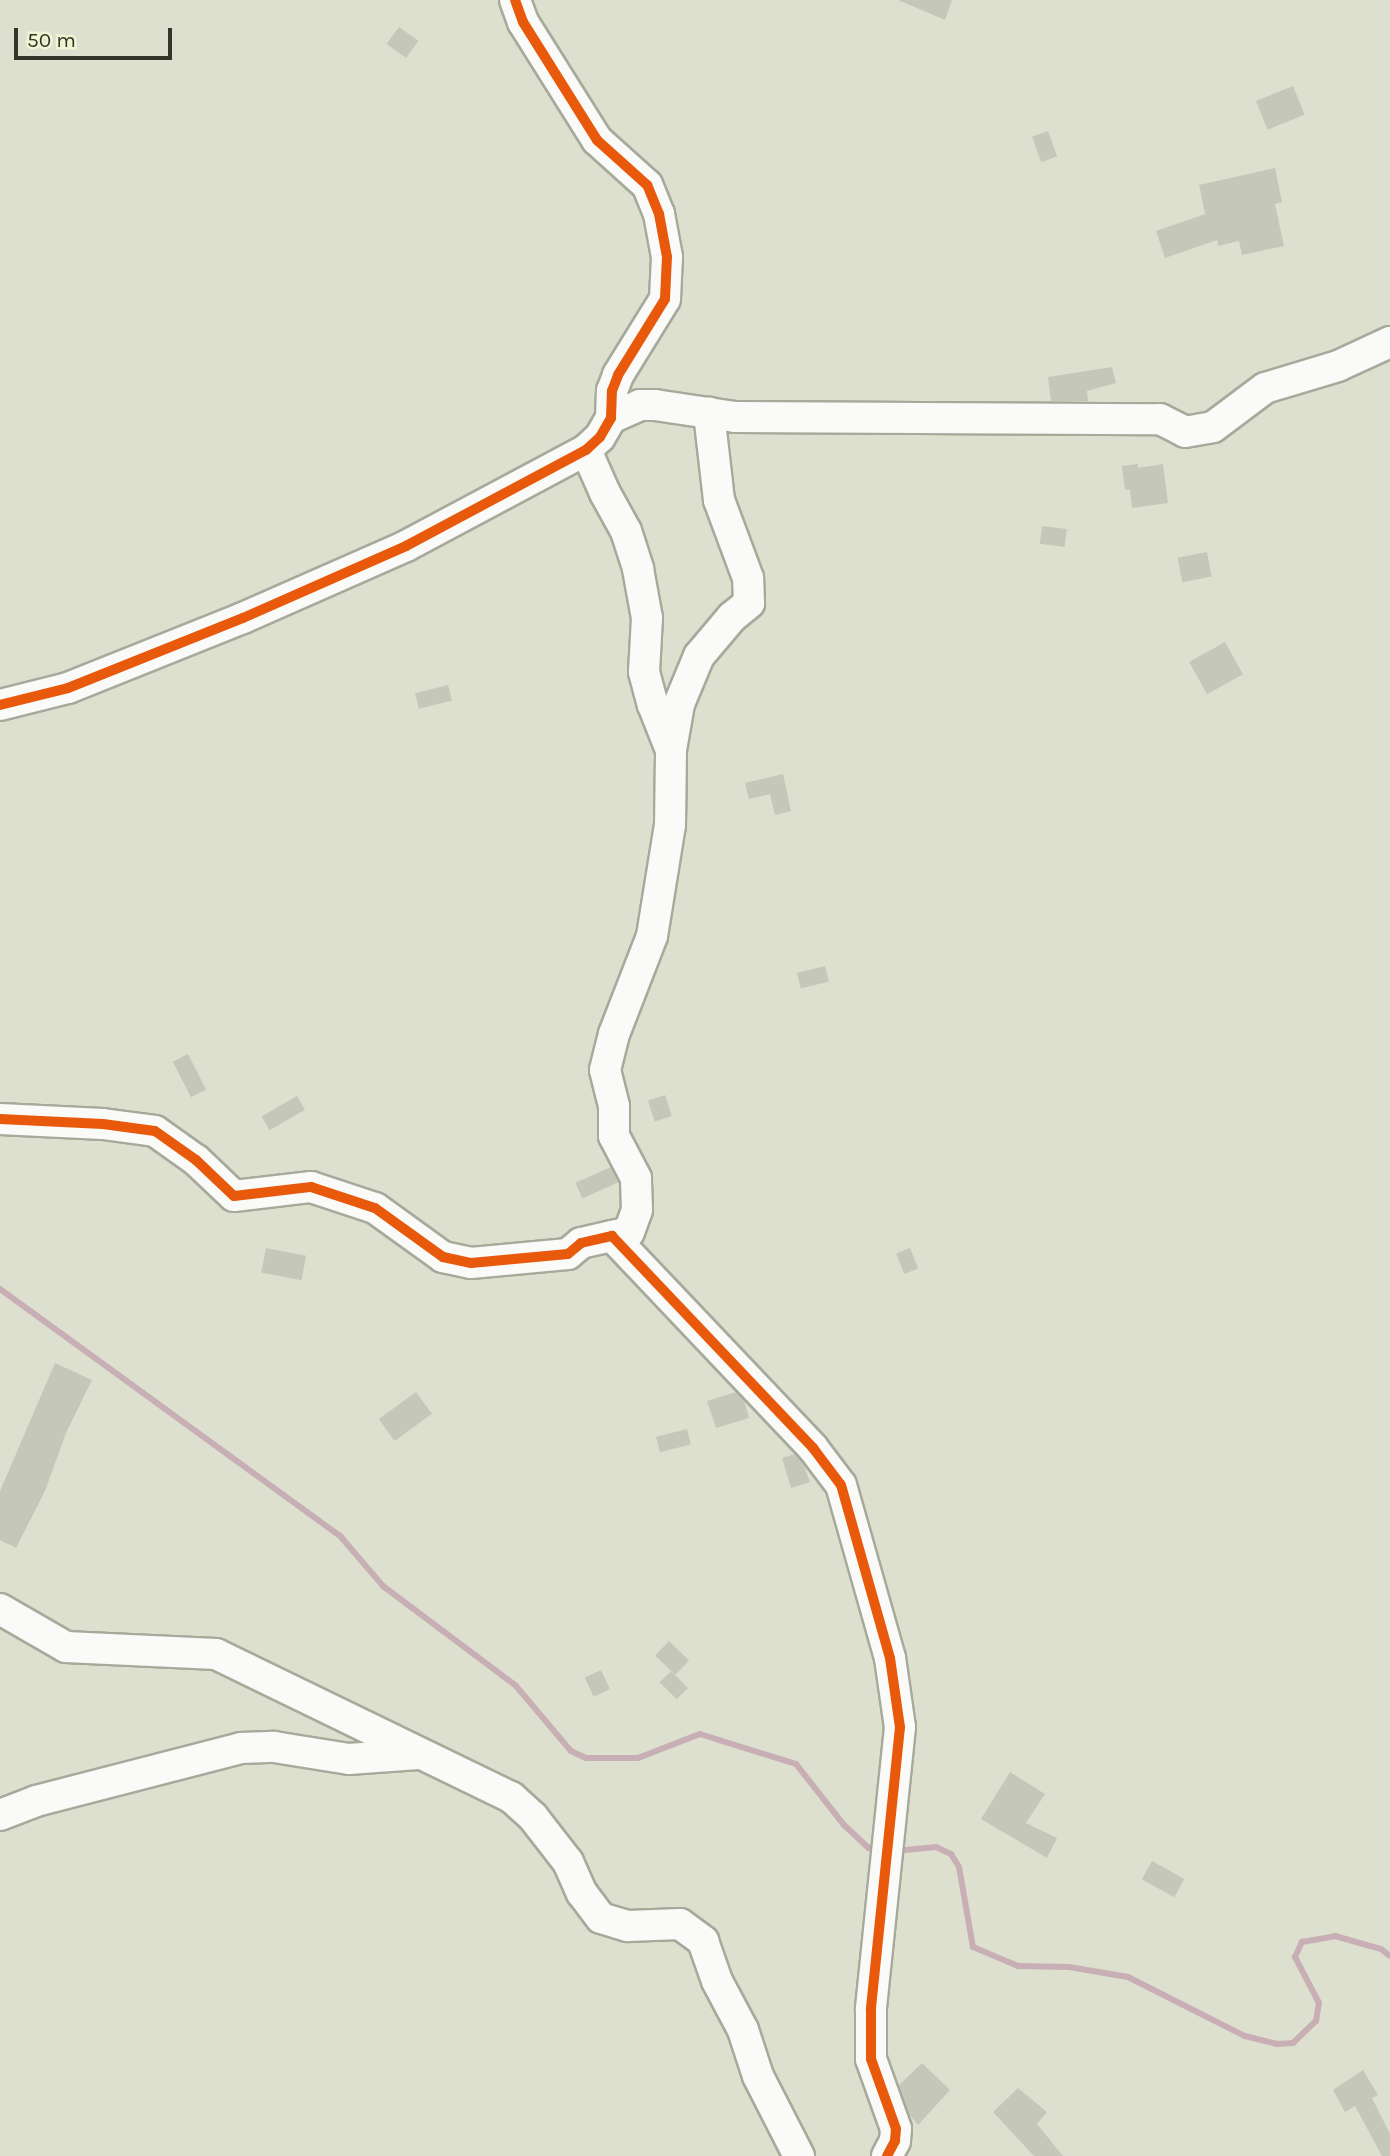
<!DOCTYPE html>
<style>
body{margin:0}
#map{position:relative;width:1390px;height:2156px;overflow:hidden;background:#dde0ce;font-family:Karla,sans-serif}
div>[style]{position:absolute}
.stream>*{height:6px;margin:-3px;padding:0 3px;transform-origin:3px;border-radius:3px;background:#c8afb6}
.building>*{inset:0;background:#c5c8b8;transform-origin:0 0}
.roads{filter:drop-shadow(2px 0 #a7aa9b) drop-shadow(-2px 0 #a7aa9b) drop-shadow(0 2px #a7aa9b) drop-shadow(0 -2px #a7aa9b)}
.minor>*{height:30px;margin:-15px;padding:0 15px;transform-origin:15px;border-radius:15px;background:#fafaf8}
.cycleway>*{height:10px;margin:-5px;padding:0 5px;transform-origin:5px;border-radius:5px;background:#e8590c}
span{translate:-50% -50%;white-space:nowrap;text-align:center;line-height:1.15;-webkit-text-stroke:5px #eff6d3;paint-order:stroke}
.scale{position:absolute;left:14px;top:28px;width:158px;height:32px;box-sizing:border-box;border:4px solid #323527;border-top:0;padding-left:9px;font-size:21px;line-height:24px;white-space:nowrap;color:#323527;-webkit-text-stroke:5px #eff6d3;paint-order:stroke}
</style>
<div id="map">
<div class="stream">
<i style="left:0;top:1289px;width:422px;rotate:36deg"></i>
<i style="left:341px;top:1537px;width:65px;rotate:49.4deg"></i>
<i style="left:383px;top:1586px;width:166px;rotate:36.9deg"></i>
<i style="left:516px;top:1686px;width:85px;rotate:49.8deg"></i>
<i style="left:571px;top:1751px;width:17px;rotate:25deg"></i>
<i style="left:586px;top:1758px;width:52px"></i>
<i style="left:638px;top:1758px;width:66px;rotate:-21.2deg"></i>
<i style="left:700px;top:1734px;width:101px;rotate:17.4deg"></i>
<i style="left:796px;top:1764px;width:78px;rotate:51.8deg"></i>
<i style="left:844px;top:1825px;width:34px;rotate:43deg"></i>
<i style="left:869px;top:1848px;width:8px;rotate:14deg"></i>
<i style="left:895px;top:1851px;width:41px;rotate:-5.6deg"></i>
<i style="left:936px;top:1847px;width:17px;rotate:25deg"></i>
<i style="left:951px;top:1854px;width:15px;rotate:58deg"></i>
<i style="left:959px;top:1867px;width:81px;rotate:80.1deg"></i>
<i style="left:973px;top:1947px;width:49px;rotate:22.9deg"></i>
<i style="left:1018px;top:1966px;width:51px;rotate:1.1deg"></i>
<i style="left:1069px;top:1967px;width:60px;rotate:9.6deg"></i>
<i style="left:1128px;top:1977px;width:131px;rotate:26.8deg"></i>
<i style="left:1245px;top:2036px;width:33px;rotate:14deg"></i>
<i style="left:1277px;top:2044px;width:16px;rotate:-4deg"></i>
<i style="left:1293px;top:2043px;width:32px;rotate:-44deg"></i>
<i style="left:1316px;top:2021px;width:18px;rotate:-81deg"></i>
<i style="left:1319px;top:2003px;width:52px;rotate:-117.6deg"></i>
<i style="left:1295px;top:1957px;width:17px;rotate:-65deg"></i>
<i style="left:1302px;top:1942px;width:34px;rotate:-10deg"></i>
<i style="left:1335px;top:1936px;width:48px;rotate:15.8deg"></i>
<i style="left:1381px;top:1949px;width:11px;rotate:38deg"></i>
</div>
<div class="building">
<i style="clip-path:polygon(898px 0,952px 0,945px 20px)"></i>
<i style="left:399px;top:27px;width:24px;height:21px;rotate:36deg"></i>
<i style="left:1293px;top:86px;width:31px;height:40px;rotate:68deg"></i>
<i style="left:1048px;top:131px;width:27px;height:17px;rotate:70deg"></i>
<i style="clip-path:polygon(1275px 168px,1282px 202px,1275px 204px,1284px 246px,1242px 255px,1239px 241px,1218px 246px,1217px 240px,1165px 258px,1156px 231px,1205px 214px,1199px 185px)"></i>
<i style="clip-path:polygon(1112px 367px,1116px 383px,1087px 391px,1088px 401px,1051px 401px,1048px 377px)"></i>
<i style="clip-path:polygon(1138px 464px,1138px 468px,1163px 464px,1168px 503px,1132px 508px,1130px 489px,1125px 490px,1122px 466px)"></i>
<i style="left:1042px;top:526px;width:25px;height:18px;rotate:7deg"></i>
<i style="left:1207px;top:552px;width:25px;height:30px;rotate:79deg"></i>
<i style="left:1225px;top:642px;width:37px;height:41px;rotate:61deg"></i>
<i style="left:448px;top:685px;width:16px;height:34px;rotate:76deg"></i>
<i style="clip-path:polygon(783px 774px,791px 811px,775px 815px,770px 794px,749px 799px,745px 783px)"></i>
<i style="left:825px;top:966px;width:16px;height:29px;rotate:76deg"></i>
<i style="left:188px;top:1054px;width:40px;height:17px;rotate:63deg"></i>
<i style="left:665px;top:1095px;width:22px;height:18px;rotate:72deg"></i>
<i style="left:297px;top:1096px;width:16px;height:41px;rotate:60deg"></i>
<i style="left:611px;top:1167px;width:17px;height:39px;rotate:66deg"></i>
<i style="left:266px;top:1248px;width:41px;height:25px;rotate:11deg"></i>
<i style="left:910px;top:1248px;width:22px;height:15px;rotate:68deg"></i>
<i style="clip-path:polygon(55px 1363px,92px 1380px,66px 1433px,45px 1491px,16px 1548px,0 1540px,0 1491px)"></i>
<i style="left:416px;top:1392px;width:27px;height:46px;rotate:54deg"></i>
<i style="clip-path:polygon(736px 1392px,744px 1400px,749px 1418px,716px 1428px,707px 1401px)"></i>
<i style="left:687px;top:1429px;width:16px;height:32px;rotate:76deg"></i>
<i style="clip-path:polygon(795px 1454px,804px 1466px,810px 1482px,791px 1488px,782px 1458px)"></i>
<i style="left:669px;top:1641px;width:28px;height:20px;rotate:44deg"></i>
<i style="left:601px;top:1670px;width:21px;height:18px;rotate:65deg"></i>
<i style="left:671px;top:1671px;width:24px;height:16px;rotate:45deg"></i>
<i style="clip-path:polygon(1010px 1772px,1045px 1794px,1026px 1823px,1057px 1838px,1047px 1858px,981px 1819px)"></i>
<i style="left:1152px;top:1861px;width:37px;height:21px;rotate:29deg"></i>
<i style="clip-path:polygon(922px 2063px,950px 2090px,918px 2125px,909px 2114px,899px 2085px)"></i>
<i style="clip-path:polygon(1363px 2070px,1378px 2095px,1372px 2098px,1390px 2134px,1390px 2156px,1382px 2156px,1355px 2106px,1345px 2112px,1333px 2090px)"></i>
<i style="clip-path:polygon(1018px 2088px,1047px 2112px,1037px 2124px,1063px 2156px,1034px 2156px,993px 2112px)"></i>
</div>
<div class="roads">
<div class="minor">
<i style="left:611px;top:418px;width:32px;rotate:-24deg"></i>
<i style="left:640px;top:405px;width:15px"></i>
<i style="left:655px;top:405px;width:81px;rotate:8.5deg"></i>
<i style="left:735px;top:417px;width:425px;rotate:0.3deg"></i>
<i style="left:1160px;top:419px;width:28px;rotate:27deg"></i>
<i style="left:1185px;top:432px;width:28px;rotate:-10deg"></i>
<i style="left:1213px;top:427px;width:65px;rotate:-36.9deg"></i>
<i style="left:1265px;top:388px;width:76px;rotate:-16.8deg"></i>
<i style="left:1338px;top:366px;width:57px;rotate:-24.8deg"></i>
<i style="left:586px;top:450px;width:47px;rotate:66.2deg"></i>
<i style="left:605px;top:493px;width:43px;rotate:61.1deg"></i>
<i style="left:626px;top:531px;width:40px;rotate:72deg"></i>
<i style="left:638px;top:569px;width:50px;rotate:79.6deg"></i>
<i style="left:647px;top:618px;width:54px;rotate:93.2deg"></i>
<i style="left:644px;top:672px;width:34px;rotate:75deg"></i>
<i style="left:653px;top:705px;width:48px;rotate:68.2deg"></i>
<i style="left:0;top:705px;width:70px;rotate:-14deg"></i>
<i style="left:68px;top:688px;width:188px;rotate:-21.8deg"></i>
<i style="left:243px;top:618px;width:178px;rotate:-23.8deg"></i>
<i style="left:406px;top:546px;width:204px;rotate:-28.1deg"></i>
<i style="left:586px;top:450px;width:19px;rotate:-43deg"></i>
<i style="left:600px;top:437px;width:22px;rotate:-60deg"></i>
<i style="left:611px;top:418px;width:27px;rotate:-88deg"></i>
<i style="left:612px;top:391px;width:17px;rotate:-69deg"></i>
<i style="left:618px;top:375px;width:89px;rotate:-58.3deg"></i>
<i style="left:665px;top:299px;width:42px;rotate:-87.3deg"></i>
<i style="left:667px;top:257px;width:44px;rotate:-100.5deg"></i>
<i style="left:659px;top:214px;width:31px;rotate:-112deg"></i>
<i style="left:647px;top:185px;width:67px;rotate:-138deg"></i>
<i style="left:597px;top:140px;width:139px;rotate:-122.1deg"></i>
<i style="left:523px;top:22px;width:23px;rotate:-110deg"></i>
<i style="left:0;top:1119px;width:103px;rotate:2.8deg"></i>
<i style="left:103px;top:1124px;width:52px;rotate:7.7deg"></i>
<i style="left:155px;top:1131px;width:50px;rotate:35.3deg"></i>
<i style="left:196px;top:1160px;width:52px;rotate:43.5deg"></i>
<i style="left:234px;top:1196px;width:78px;rotate:-6.7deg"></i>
<i style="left:311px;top:1187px;width:67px;rotate:18.2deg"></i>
<i style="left:375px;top:1208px;width:84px;rotate:35.8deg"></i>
<i style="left:443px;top:1257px;width:29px;rotate:12deg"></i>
<i style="left:471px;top:1263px;width:97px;rotate:-5.3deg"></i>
<i style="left:568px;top:1254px;width:17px;rotate:-40deg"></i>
<i style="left:581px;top:1243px;width:32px;rotate:-13deg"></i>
<i style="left:612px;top:1236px;width:292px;rotate:46.5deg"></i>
<i style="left:813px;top:1448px;width:46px;rotate:52.9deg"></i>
<i style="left:841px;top:1485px;width:180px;rotate:74.2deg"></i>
<i style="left:890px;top:1658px;width:70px;rotate:81.8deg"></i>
<i style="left:900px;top:1727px;width:284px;rotate:95.9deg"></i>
<i style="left:871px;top:2010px;width:49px;rotate:90deg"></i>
<i style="left:871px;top:2059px;width:74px;rotate:70.3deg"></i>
<i style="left:896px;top:2129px;width:12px;rotate:95deg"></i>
<i style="left:895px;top:2141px;width:17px;rotate:118deg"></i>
<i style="left:612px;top:1236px;width:17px;rotate:-13deg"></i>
<i style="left:629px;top:1232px;width:23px;rotate:-70deg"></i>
<i style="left:637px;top:1210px;width:32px;rotate:-92deg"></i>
<i style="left:636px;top:1178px;width:47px;rotate:-117.6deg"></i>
<i style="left:614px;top:1136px;width:30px;rotate:-90deg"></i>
<i style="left:614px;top:1106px;width:37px;rotate:-104deg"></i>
<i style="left:605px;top:1070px;width:37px;rotate:-76deg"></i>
<i style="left:614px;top:1034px;width:105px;rotate:-68.8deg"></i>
<i style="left:652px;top:936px;width:112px;rotate:-80.8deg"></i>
<i style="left:670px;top:825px;width:75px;rotate:-89.2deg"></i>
<i style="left:671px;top:750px;width:47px;rotate:-80.1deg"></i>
<i style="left:679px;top:704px;width:52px;rotate:-67.4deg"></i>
<i style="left:699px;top:656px;width:51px;rotate:-49.8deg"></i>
<i style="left:732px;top:617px;width:22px;rotate:-39deg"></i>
<i style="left:749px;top:603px;width:25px;rotate:-92deg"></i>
<i style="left:748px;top:578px;width:83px;rotate:-110.4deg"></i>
<i style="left:719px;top:500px;width:88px;rotate:-96.6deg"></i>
<i style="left:0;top:1609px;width:76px;rotate:29.9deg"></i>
<i style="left:66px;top:1647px;width:150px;rotate:2.7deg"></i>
<i style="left:216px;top:1654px;width:328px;rotate:25.9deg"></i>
<i style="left:511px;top:1797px;width:30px;rotate:42deg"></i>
<i style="left:533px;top:1817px;width:57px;rotate:52.1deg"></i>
<i style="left:568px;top:1862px;width:34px;rotate:66deg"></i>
<i style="left:582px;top:1893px;width:31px;rotate:53deg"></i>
<i style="left:601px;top:1918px;width:28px;rotate:17deg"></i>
<i style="left:628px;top:1926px;width:52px;rotate:-2.2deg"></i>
<i style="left:680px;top:1924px;width:29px;rotate:36deg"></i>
<i style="left:703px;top:1941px;width:42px;rotate:70.7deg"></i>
<i style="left:717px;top:1981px;width:55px;rotate:62deg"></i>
<i style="left:743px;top:2030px;width:48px;rotate:71.9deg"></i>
<i style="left:758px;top:2076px;width:90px;rotate:62.9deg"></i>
<i style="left:0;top:1815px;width:39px;rotate:-21deg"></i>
<i style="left:36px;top:1801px;width:212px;rotate:-14.5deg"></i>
<i style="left:241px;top:1748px;width:33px;rotate:-2deg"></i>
<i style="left:274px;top:1747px;width:76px;rotate:9.1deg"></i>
<i style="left:349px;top:1759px;width:69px;rotate:-4.1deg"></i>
</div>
</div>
<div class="cycleway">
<i style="left:0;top:705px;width:70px;rotate:-14deg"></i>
<i style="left:68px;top:688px;width:188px;rotate:-21.8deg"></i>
<i style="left:243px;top:618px;width:178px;rotate:-23.8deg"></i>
<i style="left:406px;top:546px;width:204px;rotate:-28.1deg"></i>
<i style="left:586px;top:450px;width:19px;rotate:-43deg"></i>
<i style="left:600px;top:437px;width:22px;rotate:-60deg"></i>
<i style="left:611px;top:418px;width:27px;rotate:-88deg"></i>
<i style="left:612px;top:391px;width:17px;rotate:-69deg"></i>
<i style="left:618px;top:375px;width:89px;rotate:-58.3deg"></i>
<i style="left:665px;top:299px;width:42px;rotate:-87.3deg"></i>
<i style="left:667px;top:257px;width:44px;rotate:-100.5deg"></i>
<i style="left:659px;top:214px;width:31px;rotate:-112deg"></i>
<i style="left:647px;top:185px;width:67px;rotate:-138deg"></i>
<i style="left:597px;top:140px;width:139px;rotate:-122.1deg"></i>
<i style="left:523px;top:22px;width:23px;rotate:-110deg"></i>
<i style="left:0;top:1119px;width:103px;rotate:2.8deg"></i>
<i style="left:103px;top:1124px;width:52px;rotate:7.7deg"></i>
<i style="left:155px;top:1131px;width:50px;rotate:35.3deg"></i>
<i style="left:196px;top:1160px;width:52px;rotate:43.5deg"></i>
<i style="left:234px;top:1196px;width:78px;rotate:-6.7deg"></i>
<i style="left:311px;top:1187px;width:67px;rotate:18.2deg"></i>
<i style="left:375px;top:1208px;width:84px;rotate:35.8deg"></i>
<i style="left:443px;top:1257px;width:29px;rotate:12deg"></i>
<i style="left:471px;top:1263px;width:97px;rotate:-5.3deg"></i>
<i style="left:568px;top:1254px;width:17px;rotate:-40deg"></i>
<i style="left:581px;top:1243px;width:32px;rotate:-13deg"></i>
<i style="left:612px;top:1236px;width:292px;rotate:46.5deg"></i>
<i style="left:813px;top:1448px;width:46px;rotate:52.9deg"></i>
<i style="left:841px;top:1485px;width:180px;rotate:74.2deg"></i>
<i style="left:890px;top:1658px;width:70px;rotate:81.8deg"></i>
<i style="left:900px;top:1727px;width:284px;rotate:95.9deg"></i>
<i style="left:871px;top:2010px;width:49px;rotate:90deg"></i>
<i style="left:871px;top:2059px;width:74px;rotate:70.3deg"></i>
<i style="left:896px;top:2129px;width:12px;rotate:95deg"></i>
<i style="left:895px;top:2141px;width:17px;rotate:118deg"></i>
</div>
<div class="scale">50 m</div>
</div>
